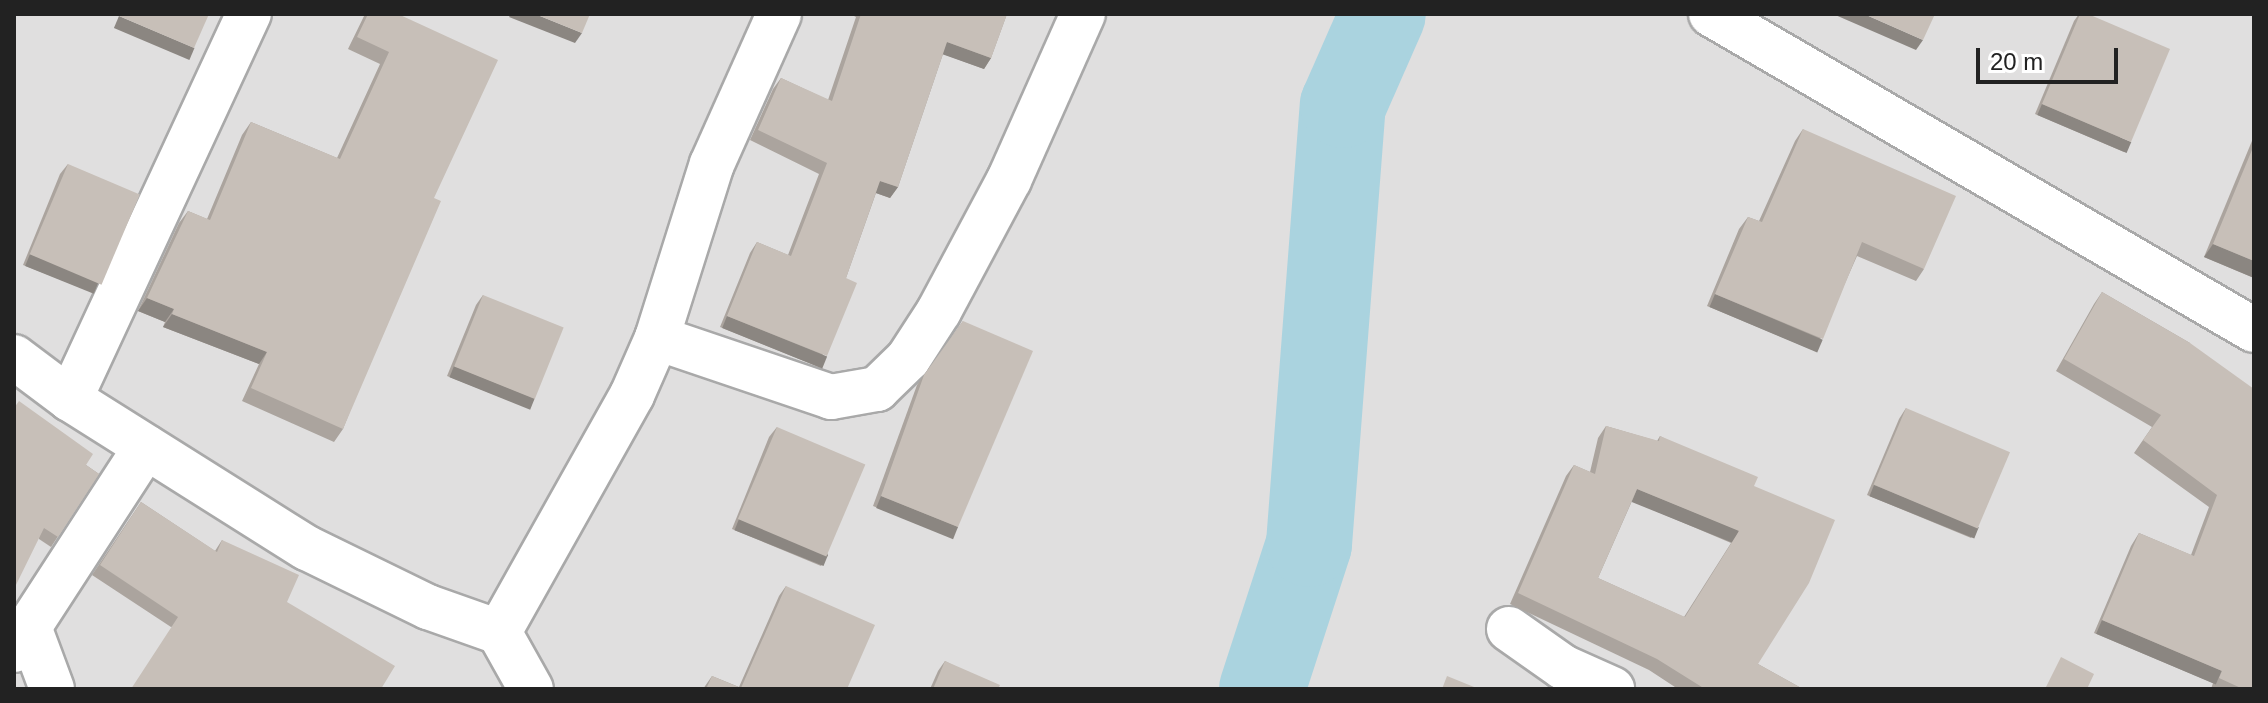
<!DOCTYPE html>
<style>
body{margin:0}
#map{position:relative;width:2268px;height:703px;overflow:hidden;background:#f2efe9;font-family:Arial,sans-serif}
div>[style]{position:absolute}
.residential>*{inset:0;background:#e0dfdf;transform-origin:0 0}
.river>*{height:86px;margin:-43px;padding:0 43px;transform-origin:43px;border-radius:43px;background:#aad3df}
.roads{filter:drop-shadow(2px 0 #a9a9a9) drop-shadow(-2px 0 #a9a9a9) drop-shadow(0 2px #a9a9a9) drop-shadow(0 -2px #a9a9a9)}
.minor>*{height:44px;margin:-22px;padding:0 22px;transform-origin:22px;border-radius:22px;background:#fff}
.wall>*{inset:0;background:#aba49e}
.shaded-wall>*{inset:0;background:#8b8681;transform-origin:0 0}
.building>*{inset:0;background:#c7bfb8;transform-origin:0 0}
span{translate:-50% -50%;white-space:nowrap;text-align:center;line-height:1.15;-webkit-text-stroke:6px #fff;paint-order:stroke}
.frame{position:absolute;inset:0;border:16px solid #222;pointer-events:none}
.scale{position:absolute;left:1976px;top:48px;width:142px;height:36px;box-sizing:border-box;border:4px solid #222;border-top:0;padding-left:10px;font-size:24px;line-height:28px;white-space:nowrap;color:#222;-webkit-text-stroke:6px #fff;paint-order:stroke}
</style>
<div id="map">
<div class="residential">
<i style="left:14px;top:14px;width:2240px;height:675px"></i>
</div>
<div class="river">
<i style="left:1262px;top:689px;width:152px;rotate:-72deg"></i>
<i style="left:1309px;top:544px;width:440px;rotate:-85.6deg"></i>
<i style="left:1343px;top:105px;width:99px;rotate:-66.3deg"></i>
</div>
<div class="roads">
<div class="minor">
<i style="left:1711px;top:14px;width:628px;rotate:30.2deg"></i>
<i style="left:657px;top:338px;width:184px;rotate:18.7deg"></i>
<i style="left:831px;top:397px;width:47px;rotate:-9.9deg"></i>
<i style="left:877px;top:389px;width:43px;rotate:-44.1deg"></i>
<i style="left:908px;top:359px;width:57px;rotate:-57.1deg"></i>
<i style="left:939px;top:311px;width:149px;rotate:-61.9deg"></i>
<i style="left:1009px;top:180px;width:182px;rotate:-66deg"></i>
<i style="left:14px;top:357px;width:70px;rotate:36.9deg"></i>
<i style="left:70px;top:399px;width:280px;rotate:32.2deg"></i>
<i style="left:307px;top:548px;width:135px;rotate:26deg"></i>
<i style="left:428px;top:607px;width:75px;rotate:19.4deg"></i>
<i style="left:499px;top:632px;width:65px;rotate:60.7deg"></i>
<i style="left:70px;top:399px;width:425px;rotate:-65.1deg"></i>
<i style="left:29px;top:627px;width:66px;rotate:69.6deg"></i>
<i style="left:1509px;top:629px;width:66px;rotate:35.1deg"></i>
<i style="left:1563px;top:667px;width:54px;rotate:24.2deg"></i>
<i style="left:499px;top:632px;width:272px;rotate:-60.7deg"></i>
<i style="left:632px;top:395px;width:62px;rotate:-66.3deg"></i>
<i style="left:657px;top:338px;width:182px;rotate:-72.5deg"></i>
<i style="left:712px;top:164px;width:164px;rotate:-65.9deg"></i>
<i style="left:14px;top:650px;width:242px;rotate:-57deg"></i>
</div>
</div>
<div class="wall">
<i style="clip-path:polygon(365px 14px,398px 14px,434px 198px,343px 429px,334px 442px,242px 401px,259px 364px,163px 327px,165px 322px,138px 311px,179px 223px,188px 211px,207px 219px,242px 135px,251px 122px,337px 158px,380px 64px,348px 49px)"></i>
<i style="clip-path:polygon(850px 14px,1007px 14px,991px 58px,984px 69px,943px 54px,898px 187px,890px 198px,876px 193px,846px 278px,819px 367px,720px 327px,750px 253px,757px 242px,788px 255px,819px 174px,750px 140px,773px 89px,781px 78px,828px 100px,856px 17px)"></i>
<i style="clip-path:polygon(2079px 14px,2088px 14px,2124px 152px,2035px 114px,2074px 21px)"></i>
<i style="clip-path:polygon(1803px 129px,1924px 269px,1916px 281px,1857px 256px,1815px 351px,1707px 306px,1739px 229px,1748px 217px,1759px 221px,1795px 141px)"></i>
<i style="clip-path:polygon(2254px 136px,2254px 278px,2204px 257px)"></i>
<i style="clip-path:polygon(68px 164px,92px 292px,23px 265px,60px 174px)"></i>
<i style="clip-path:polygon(2102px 292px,2190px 343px,2254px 689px,2211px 689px,2213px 683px,2094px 633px,2131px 546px,2139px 533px,2191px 555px,2209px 507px,2134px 453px,2152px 427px,2056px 371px,2094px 304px)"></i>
<i style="clip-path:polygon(483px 295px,535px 398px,528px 408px,447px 376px,476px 305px)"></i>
<i style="clip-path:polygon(963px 321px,958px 527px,951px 537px,873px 506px,917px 385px)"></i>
<i style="clip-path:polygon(14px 408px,86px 465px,99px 474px,51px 547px,39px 539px)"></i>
<i style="clip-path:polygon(1906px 408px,1978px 528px,1971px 538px,1867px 495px,1899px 419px)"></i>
<i style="clip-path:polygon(evenodd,1606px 426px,1657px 441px,1660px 436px,1754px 486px,1758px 664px,1803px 689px,1678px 689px,1649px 670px,1510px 604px,1566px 476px,1574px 465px,1590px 472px,1598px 438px,1606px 426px,1632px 501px,1731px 543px,1684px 617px,1598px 578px,1632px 501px)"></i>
<i style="clip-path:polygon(777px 427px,828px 555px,821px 566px,732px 529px,769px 437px)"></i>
<i style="clip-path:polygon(141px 502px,215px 551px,222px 540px,287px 602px,171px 627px,92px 575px)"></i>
<i style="clip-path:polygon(786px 586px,847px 689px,703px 689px,712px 676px,739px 687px,779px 596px)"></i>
<i style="clip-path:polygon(945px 661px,998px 689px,930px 689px,938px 671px)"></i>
</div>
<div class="shaded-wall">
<i style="clip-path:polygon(511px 14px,535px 14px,582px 33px,575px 43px,509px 17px)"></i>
<i style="clip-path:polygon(1833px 14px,1864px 14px,1923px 40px,1916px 50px)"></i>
<i style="left:119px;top:16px;width:82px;height:13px;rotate:23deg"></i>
<i style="clip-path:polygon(947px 42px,991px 58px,984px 69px,939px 53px)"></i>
<i style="left:2042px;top:104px;width:97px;height:12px;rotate:23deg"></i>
<i style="clip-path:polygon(880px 181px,898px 187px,890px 198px,873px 192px)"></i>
<i style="clip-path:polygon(2213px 244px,2254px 261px,2254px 278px,2204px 257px)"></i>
<i style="left:30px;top:254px;width:74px;height:13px;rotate:22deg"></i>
<i style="left:1715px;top:294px;width:117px;height:14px;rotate:23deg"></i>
<i style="clip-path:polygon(147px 298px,174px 309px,165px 322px,138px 311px)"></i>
<i style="clip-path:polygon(172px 314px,267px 352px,259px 364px,163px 327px)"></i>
<i style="left:727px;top:316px;width:108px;height:13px;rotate:22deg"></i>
<i style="left:454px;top:366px;width:87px;height:12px;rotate:22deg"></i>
<i style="left:1874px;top:485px;width:113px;height:12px;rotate:22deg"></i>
<i style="left:1637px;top:489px;width:110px;height:14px;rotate:22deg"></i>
<i style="left:881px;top:496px;width:83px;height:13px;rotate:22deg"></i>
<i style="left:739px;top:519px;width:96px;height:12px;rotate:22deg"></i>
<i style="left:2102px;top:620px;width:130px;height:15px;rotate:23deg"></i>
</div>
<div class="building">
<i style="clip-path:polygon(120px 14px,209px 14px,194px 48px,119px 16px)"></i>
<i style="clip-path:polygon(368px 14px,398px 14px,498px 60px,434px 198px,441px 201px,343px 429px,251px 388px,267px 352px,172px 314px,174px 309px,147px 298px,188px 211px,210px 220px,251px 122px,340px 159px,389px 52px,357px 37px)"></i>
<i style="clip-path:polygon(535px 14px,590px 14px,582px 33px)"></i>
<i style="clip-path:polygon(861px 14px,1007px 14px,991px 58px,947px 42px,898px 187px,880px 181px,846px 278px,857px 283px,827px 356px,727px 316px,757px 242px,791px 256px,827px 163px,758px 130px,781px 78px,832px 101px)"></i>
<i style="clip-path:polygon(1864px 14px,1935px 14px,1923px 40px)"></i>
<i style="clip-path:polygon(2080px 14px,2088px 14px,2170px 49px,2131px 142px,2042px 104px)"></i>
<i style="clip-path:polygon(1803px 129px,1956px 196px,1924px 269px,1862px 242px,1823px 339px,1715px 294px,1748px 217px,1762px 222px)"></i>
<i style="clip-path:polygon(2254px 145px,2254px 261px,2213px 244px)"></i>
<i style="left:68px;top:164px;width:78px;height:98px;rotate:23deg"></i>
<i style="clip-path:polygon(2102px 292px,2190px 343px,2254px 389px,2254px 689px,2243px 689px,2219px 678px,2222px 671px,2102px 620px,2139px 533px,2194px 556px,2217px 495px,2143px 440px,2161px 415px,2064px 359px)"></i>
<i style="left:483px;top:295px;width:87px;height:77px;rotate:22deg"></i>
<i style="clip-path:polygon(963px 321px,1033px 351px,958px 527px,881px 496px,924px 375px)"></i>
<i style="clip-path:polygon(19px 401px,93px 454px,86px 465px,99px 474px,58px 537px,44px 528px,14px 589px,14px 408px)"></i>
<i style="left:1906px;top:408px;width:113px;height:83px;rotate:23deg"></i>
<i style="clip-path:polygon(evenodd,1606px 426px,1659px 441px,1660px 436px,1758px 477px,1754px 486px,1835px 520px,1809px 583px,1758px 664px,1803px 689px,1705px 689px,1657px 659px,1518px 593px,1574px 465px,1595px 474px,1606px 426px,1637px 489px,1739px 531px,1685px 617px,1598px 578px,1637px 489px)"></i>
<i style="left:777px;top:427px;width:96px;height:100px;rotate:23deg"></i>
<i style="clip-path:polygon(141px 502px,217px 552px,222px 540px,299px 575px,287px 602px,395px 666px,381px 689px,131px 689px,178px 617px,100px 565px)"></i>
<i style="clip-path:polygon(786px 586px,875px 625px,847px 689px,706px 689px,712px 676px,741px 688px)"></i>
<i style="clip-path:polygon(2061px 657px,2094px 674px,2087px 689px,2045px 689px)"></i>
<i style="clip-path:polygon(945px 661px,1000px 685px,998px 689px,933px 689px)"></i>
<i style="clip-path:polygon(1447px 676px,1479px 689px,1442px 689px)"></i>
</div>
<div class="frame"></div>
<div class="scale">20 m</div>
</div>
